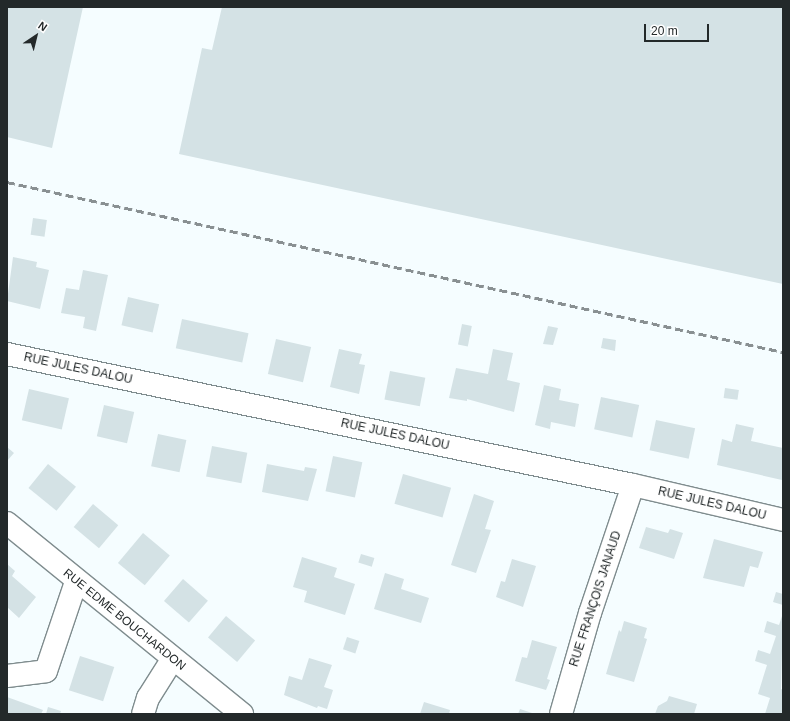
<!DOCTYPE html>
<meta charset="utf-8">
<style>
body{margin:0}
#map{position:relative;width:790px;height:721px;overflow:hidden;background:#f5fdff;font-family:Arial,sans-serif}
div>[style]{position:absolute}
.building>*{inset:0;background:#d4e2e5;transform-origin:0 0}
.roads{filter:drop-shadow(1px 0 #7f8c8e) drop-shadow(-1px 0 #7f8c8e) drop-shadow(0 1px #7f8c8e) drop-shadow(0 -1px #7f8c8e)}
.minor>*{height:22px;margin:-11px;padding:0 11px;transform-origin:11px;border-radius:11px;background:#fff}
.rail>*{height:3px;margin-top:-1.5px;transform-origin:0;background:repeating-linear-gradient(90deg,#899092 0 8px,transparent 0 12px)}
span{translate:-50% -50%;white-space:nowrap;text-align:center;line-height:1.15;-webkit-text-stroke:3px #fff;paint-order:stroke}
.street-label{font-size:12px;color:#23292a}
.frame{position:absolute;inset:0;border:8px solid #23292a;pointer-events:none}
.north{position:absolute;left:16px;top:16px;width:40px;height:40px;-webkit-text-stroke:3px #fff;paint-order:stroke;rotate:35deg;font-size:11px;font-weight:700;line-height:16px;text-align:center;color:#23292a}
.north::after{content:'';display:block;margin:auto;width:14px;height:18px;background:#23292a;clip-path:polygon(50% 0,100% 100%,50% 72%,0 100%)}
.scale{position:absolute;left:644px;top:24px;width:65px;height:18px;box-sizing:border-box;border:2px solid #23292a;border-top:0;padding-left:5px;font-size:12px;line-height:14px;white-space:nowrap;color:#23292a;-webkit-text-stroke:3px #fff;paint-order:stroke}
</style>
<div id="map">
<div class="building">
<i style="clip-path:polygon(7px 7px,83px 7px,52px 148px,7px 137px)"></i>
<i style="clip-path:polygon(222px 7px,783px 7px,783px 284px,179px 154px,202px 48px,212px 50px)"></i>
<i style="left:33px;top:218px;width:14px;height:17px;rotate:8deg"></i>
<i style="clip-path:polygon(13px 257px,37px 262px,36px 267px,49px 270px,40px 309px,7px 301px)"></i>
<i style="clip-path:polygon(83px 270px,108px 275px,96px 331px,83px 328px,85px 317px,61px 313px,66px 288px,79px 290px)"></i>
<i style="left:128px;top:297px;width:32px;height:29px;rotate:13deg"></i>
<i style="left:182px;top:319px;width:68px;height:30px;rotate:12deg"></i>
<i style="left:462px;top:324px;width:10px;height:21px;rotate:11deg"></i>
<i style="clip-path:polygon(548px 326px,558px 328px,553px 345px,543px 344px)"></i>
<i style="clip-path:polygon(603px 338px,616px 340px,615px 351px,601px 348px)"></i>
<i style="left:276px;top:339px;width:36px;height:36px;rotate:13deg"></i>
<i style="clip-path:polygon(339px 349px,362px 354px,359px 364px,365px 365px,359px 394px,330px 387px)"></i>
<i style="clip-path:polygon(493px 349px,513px 353px,507px 380px,520px 383px,514px 412px,467px 399px,467px 401px,449px 398px,456px 368px,488px 374px)"></i>
<i style="left:390px;top:371px;width:36px;height:29px;rotate:11deg"></i>
<i style="clip-path:polygon(544px 385px,561px 389px,559px 400px,579px 404px,575px 427px,551px 422px,550px 429px,535px 425px)"></i>
<i style="left:725px;top:388px;width:14px;height:10px;rotate:8deg"></i>
<i style="left:29px;top:389px;width:41px;height:32px;rotate:13deg"></i>
<i style="left:601px;top:397px;width:39px;height:33px;rotate:12deg"></i>
<i style="left:104px;top:405px;width:31px;height:32px;rotate:13deg"></i>
<i style="left:656px;top:420px;width:40px;height:31px;rotate:12deg"></i>
<i style="clip-path:polygon(736px 424px,754px 428px,751px 441px,783px 448px,782px 480px,717px 465px,722px 439px,732px 442px)"></i>
<i style="left:158px;top:434px;width:29px;height:33px;rotate:12deg"></i>
<i style="left:212px;top:446px;width:36px;height:31px;rotate:11deg"></i>
<i style="clip-path:polygon(7px 447px,14px 453px,7px 461px)"></i>
<i style="left:333px;top:456px;width:30px;height:36px;rotate:12deg"></i>
<i style="left:48px;top:464px;width:36px;height:31px;rotate:39deg"></i>
<i style="clip-path:polygon(267px 464px,304px 471px,305px 467px,317px 469px,308px 501px,262px 492px)"></i>
<i style="left:403px;top:474px;width:50px;height:31px;rotate:16deg"></i>
<i style="clip-path:polygon(474px 494px,494px 501px,485px 529px,491px 530px,476px 573px,451px 565px)"></i>
<i style="left:93px;top:504px;width:33px;height:30px;rotate:40deg"></i>
<i style="clip-path:polygon(646px 527px,668px 533px,670px 529px,683px 533px,674px 559px,639px 548px)"></i>
<i style="left:143px;top:533px;width:35px;height:39px;rotate:40deg"></i>
<i style="clip-path:polygon(714px 539px,763px 552px,758px 568px,750px 566px,744px 587px,703px 578px)"></i>
<i style="left:361px;top:554px;width:14px;height:9px;rotate:17deg"></i>
<i style="clip-path:polygon(302px 557px,337px 568px,334px 577px,355px 584px,345px 615px,304px 602px,307px 591px,293px 587px)"></i>
<i style="clip-path:polygon(512px 559px,536px 566px,523px 607px,496px 597px,501px 581px,505px 582px)"></i>
<i style="clip-path:polygon(7px 564px,15px 571px,12px 576px,36px 597px,19px 618px,7px 607px)"></i>
<i style="clip-path:polygon(385px 573px,404px 579px,401px 589px,429px 598px,421px 623px,374px 609px)"></i>
<i style="left:183px;top:579px;width:33px;height:29px;rotate:41deg"></i>
<i style="clip-path:polygon(776px 592px,783px 594px,783px 605px,773px 602px)"></i>
<i style="clip-path:polygon(783px 613px,781px 689px,783px 690px,783px 714px,765px 714px,770px 698px,758px 694px,767px 665px,755px 661px,758px 650px,770px 654px,776px 636px,764px 632px,767px 621px,779px 625px)"></i>
<i style="left:226px;top:616px;width:38px;height:28px;rotate:40deg"></i>
<i style="clip-path:polygon(624px 621px,647px 628px,644px 638px,647px 639px,634px 682px,606px 674px,619px 630px,621px 632px)"></i>
<i style="left:347px;top:637px;width:13px;height:13px;rotate:18deg"></i>
<i style="clip-path:polygon(532px 640px,557px 647px,547px 679px,550px 680px,546px 690px,515px 681px,522px 657px,527px 658px)"></i>
<i style="left:80px;top:656px;width:36px;height:36px;rotate:18deg"></i>
<i style="clip-path:polygon(309px 658px,332px 665px,324px 687px,333px 690px,327px 709px,318px 706px,317px 708px,284px 695px,289px 676px,302px 680px)"></i>
<i style="clip-path:polygon(669px 696px,697px 704px,694px 714px,655px 714px,658px 706px,667px 701px)"></i>
<i style="clip-path:polygon(7px 697px,43px 710px,41px 714px,7px 714px)"></i>
<i style="clip-path:polygon(424px 702px,450px 710px,449px 714px,420px 714px)"></i>
<i style="clip-path:polygon(48px 707px,61px 711px,60px 714px,46px 714px)"></i>
<i style="clip-path:polygon(520px 709px,535px 714px,518px 714px)"></i>
</div>
<div class="roads">
<div class="minor">
<i style="left:7px;top:354px;width:640px;rotate:11.82deg"></i>
<i style="left:633px;top:485px;width:154px;rotate:13.1deg"></i>
<i style="left:7px;top:523px;width:303px;rotate:39.1deg"></i>
<i style="left:7px;top:676px;width:39px;rotate:-7deg"></i>
<i style="left:46px;top:671px;width:94px;rotate:-71.4deg"></i>
<i style="left:143px;top:714px;width:17px;rotate:-73deg"></i>
<i style="left:148px;top:698px;width:45px;rotate:-57.7deg"></i>
<i style="left:561px;top:714px;width:105px;rotate:-74deg"></i>
<i style="left:590px;top:613px;width:135px;rotate:-71.4deg"></i>
</div>
</div>
<div class="rail">
<i style="left:7px;top:182px;width:794px;rotate:12.36deg"></i>
</div>
<div class="street-label">
<span style="left:78px;top:369px;rotate:12deg">RUE JULES DALOU</span>
<span style="left:395px;top:435px;rotate:12deg">RUE JULES DALOU</span>
<span style="left:712px;top:504px;rotate:13deg">RUE JULES DALOU</span>
<span style="left:596px;top:599px;rotate:-72deg">RUE FRANÇOIS JANAUD</span>
<span style="left:124px;top:620px;rotate:39deg">RUE EDME BOUCHARDON</span>
</div>
<div class="frame"></div>
<div class="north">N</div>
<div class="scale">20 m</div>
</div>
